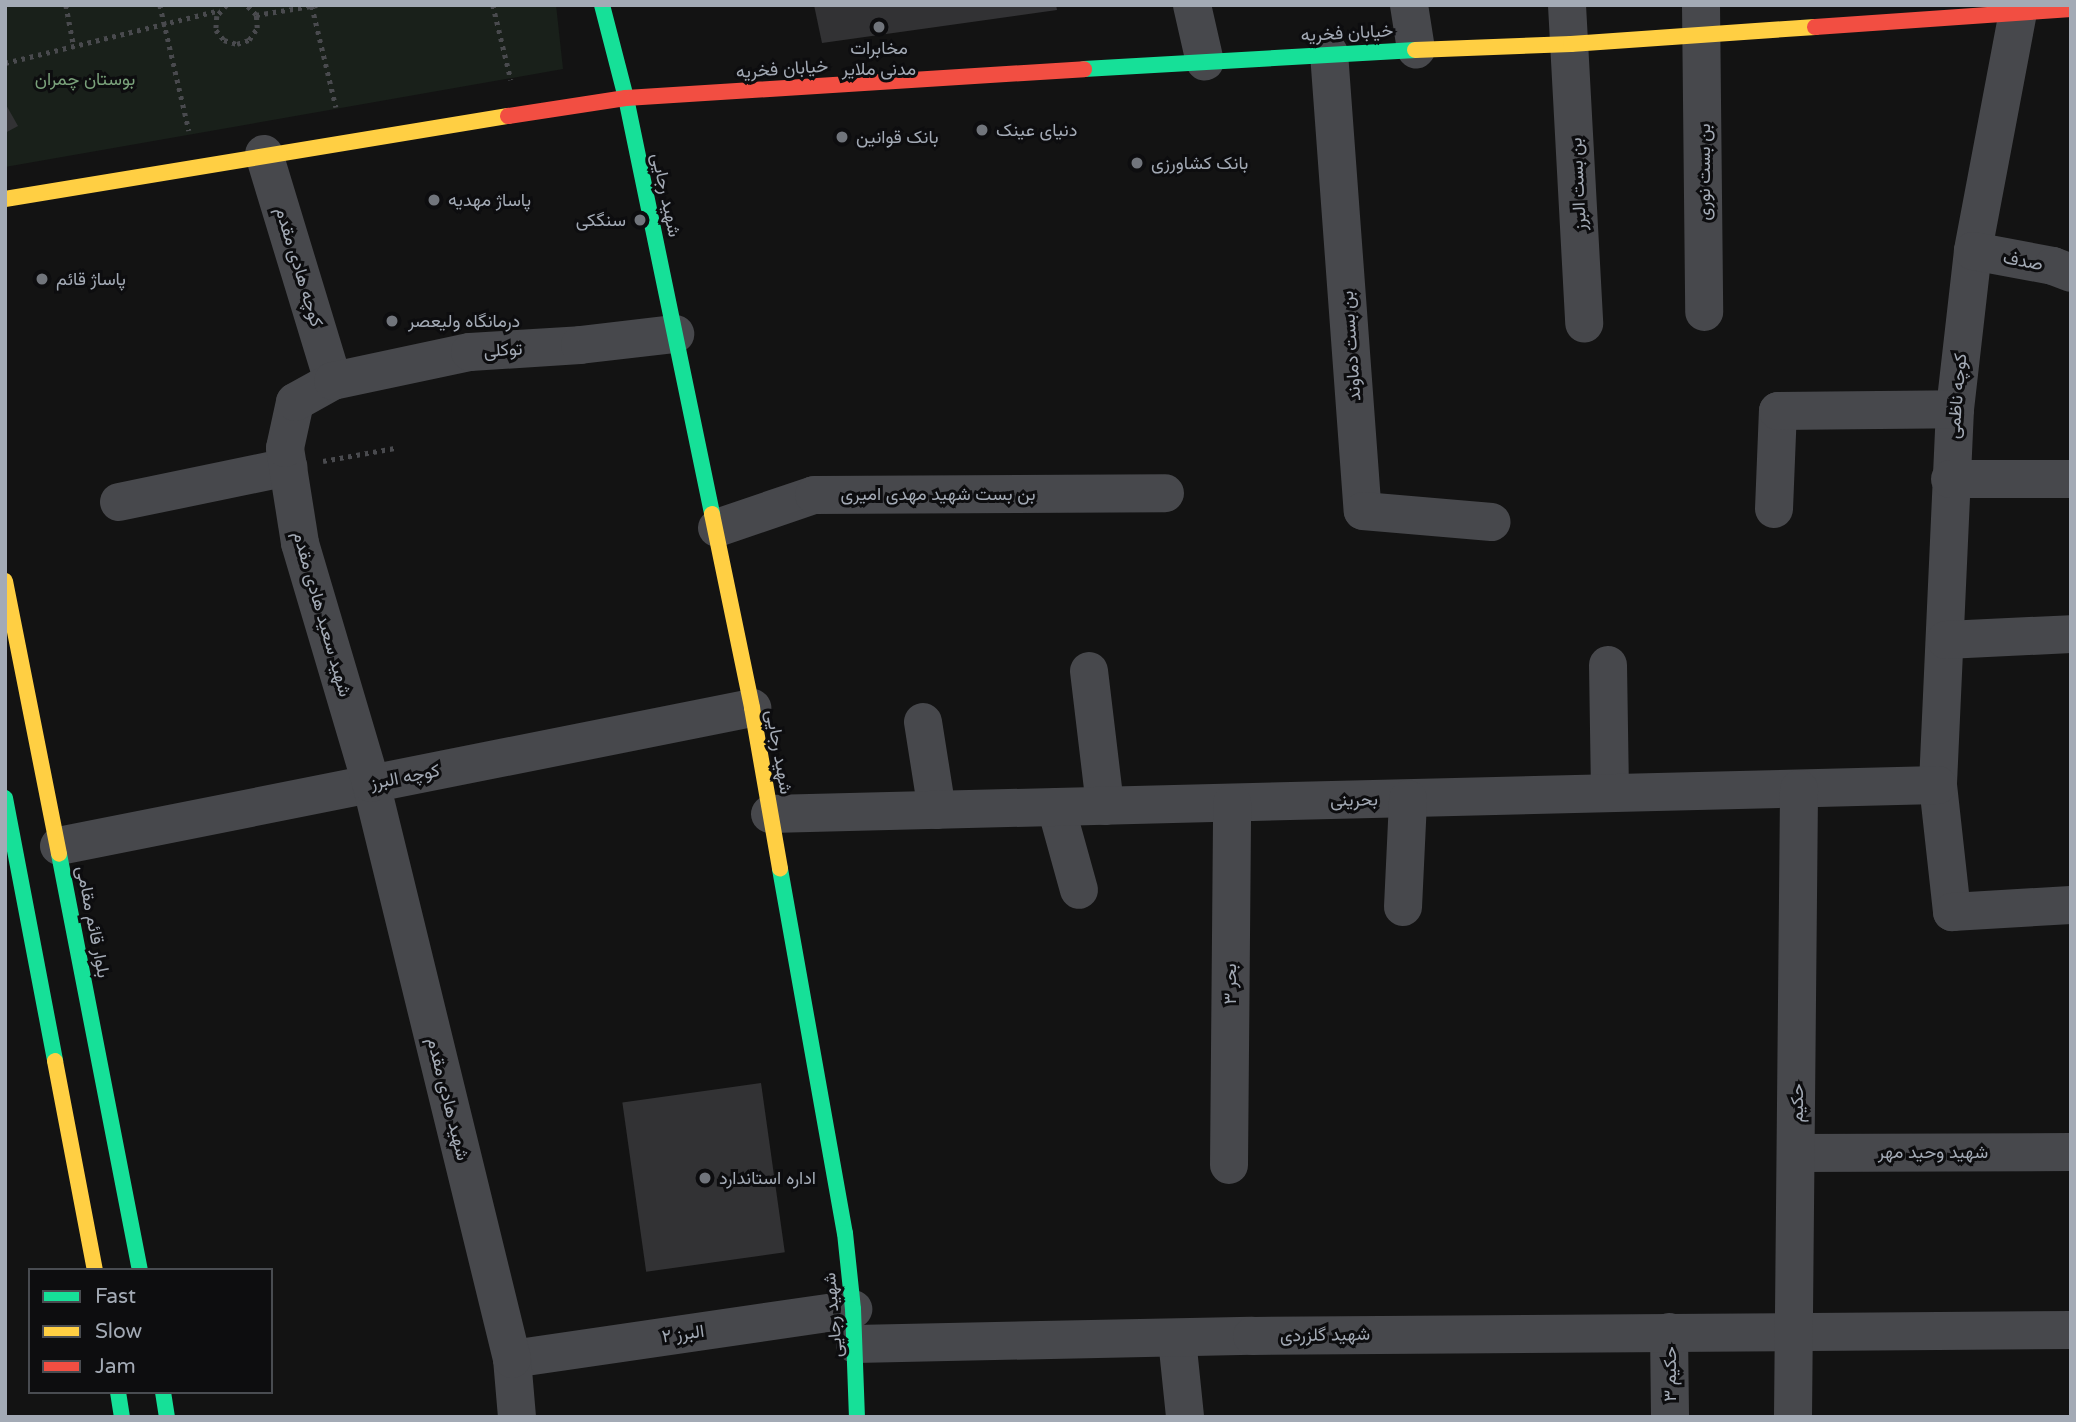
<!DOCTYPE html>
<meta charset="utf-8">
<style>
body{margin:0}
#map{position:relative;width:2076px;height:1422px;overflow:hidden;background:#131313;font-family:"Varela Round",Vazirmatn,sans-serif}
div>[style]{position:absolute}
.green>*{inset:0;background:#19201a}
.building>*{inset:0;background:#323234;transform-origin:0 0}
.path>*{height:4.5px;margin-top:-2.25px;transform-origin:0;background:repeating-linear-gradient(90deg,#494a4e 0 3.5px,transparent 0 8.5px)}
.street>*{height:38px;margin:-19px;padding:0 19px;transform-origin:19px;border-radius:19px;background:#47484c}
.fast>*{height:16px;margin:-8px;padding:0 8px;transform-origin:8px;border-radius:8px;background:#16e098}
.slow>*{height:16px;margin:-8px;padding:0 8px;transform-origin:8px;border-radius:8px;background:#ffcf43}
.jam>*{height:16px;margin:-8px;padding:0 8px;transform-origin:8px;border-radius:8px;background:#f24e42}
.dots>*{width:19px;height:19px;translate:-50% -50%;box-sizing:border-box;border:4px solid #0d0d0f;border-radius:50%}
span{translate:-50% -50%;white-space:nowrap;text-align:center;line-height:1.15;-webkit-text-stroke:6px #0d0d0f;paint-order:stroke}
.street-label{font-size:18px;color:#a3aab5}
.poi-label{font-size:18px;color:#a3aab5}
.left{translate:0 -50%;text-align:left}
.right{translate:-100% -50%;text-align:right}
.park-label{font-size:18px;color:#79a17a}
.frame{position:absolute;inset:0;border:7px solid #a3aab5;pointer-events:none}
.legend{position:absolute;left:28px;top:1268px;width:245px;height:126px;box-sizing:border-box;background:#0d0d0f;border:2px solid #494c51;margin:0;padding:9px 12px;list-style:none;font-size:21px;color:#a3aab5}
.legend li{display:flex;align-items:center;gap:14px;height:35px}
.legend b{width:35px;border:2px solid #494c51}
</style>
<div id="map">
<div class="green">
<i style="clip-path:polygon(5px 5px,556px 5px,563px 69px,5px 167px)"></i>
</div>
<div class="building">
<i style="clip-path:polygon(814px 5px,1056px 5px,1057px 10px,822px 43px)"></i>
<i style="clip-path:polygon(5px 103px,18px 126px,5px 133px)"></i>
<i style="left:761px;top:1083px;width:171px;height:140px;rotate:82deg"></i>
</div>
<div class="path">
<i style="left:66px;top:5px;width:43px;rotate:79.2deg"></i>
<i style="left:160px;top:5px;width:129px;rotate:77deg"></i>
<i style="left:227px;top:5px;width:15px;rotate:132deg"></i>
<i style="left:217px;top:16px;width:14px;rotate:94deg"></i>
<i style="left:216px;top:30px;width:13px;rotate:51deg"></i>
<i style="left:224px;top:40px;width:14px;rotate:17deg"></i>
<i style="left:237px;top:44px;width:13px;rotate:-18deg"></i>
<i style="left:249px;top:40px;width:14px;rotate:-56deg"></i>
<i style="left:257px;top:28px;width:13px;rotate:-94deg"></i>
<i style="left:256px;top:15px;width:14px;rotate:-135deg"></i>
<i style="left:493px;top:5px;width:77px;rotate:76.5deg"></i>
<i style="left:312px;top:6px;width:104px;rotate:76.6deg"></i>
<i style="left:256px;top:15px;width:62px;rotate:-9.3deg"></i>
<i style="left:5px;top:63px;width:221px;rotate:-13.8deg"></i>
<i style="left:323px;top:461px;width:73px;rotate:-10.2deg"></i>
</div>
<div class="street">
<i style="left:1192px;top:5px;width:58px;rotate:77.2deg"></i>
<i style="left:1409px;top:5px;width:45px;rotate:81deg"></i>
<i style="left:1567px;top:5px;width:319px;rotate:86.9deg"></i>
<i style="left:1701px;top:5px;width:307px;rotate:89.4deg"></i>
<i style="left:2018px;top:12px;width:243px;rotate:100.7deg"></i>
<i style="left:1973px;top:251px;width:159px;rotate:96.5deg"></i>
<i style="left:1955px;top:409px;width:376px;rotate:92.6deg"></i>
<i style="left:1938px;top:785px;width:128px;rotate:83.7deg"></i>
<i style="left:1952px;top:912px;width:119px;rotate:-3.4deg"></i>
<i style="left:1329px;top:53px;width:459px;rotate:85.8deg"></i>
<i style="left:1363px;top:511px;width:129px;rotate:4.9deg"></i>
<i style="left:264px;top:154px;width:237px;rotate:73.1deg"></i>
<i style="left:1973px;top:251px;width:81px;rotate:10.6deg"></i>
<i style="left:2053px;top:266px;width:19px;rotate:21deg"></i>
<i style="left:1950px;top:479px;width:121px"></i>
<i style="left:119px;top:502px;width:173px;rotate:-11.7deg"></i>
<i style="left:1774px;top:509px;width:98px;rotate:-87.7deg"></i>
<i style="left:1778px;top:411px;width:177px;rotate:-0.6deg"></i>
<i style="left:717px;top:528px;width:102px;rotate:-18.8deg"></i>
<i style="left:814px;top:495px;width:351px;rotate:-0.3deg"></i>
<i style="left:1946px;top:640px;width:125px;rotate:-2.7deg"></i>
<i style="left:1608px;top:665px;width:128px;rotate:89.1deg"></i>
<i style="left:1089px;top:671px;width:136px;rotate:83.2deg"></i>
<i style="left:923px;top:722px;width:89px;rotate:81deg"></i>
<i style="left:1056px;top:807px;width:86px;rotate:74.5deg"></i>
<i style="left:770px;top:814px;width:1168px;rotate:-1.42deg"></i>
<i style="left:59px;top:846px;width:707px;rotate:-11.26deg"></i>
<i style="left:1403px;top:907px;width:108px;rotate:-87.3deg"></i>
<i style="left:1796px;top:1153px;width:275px;rotate:-0.2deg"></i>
<i style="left:1229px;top:1165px;width:362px;rotate:-89.5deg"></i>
<i style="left:1669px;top:1332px;width:85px;rotate:89.3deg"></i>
<i style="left:1177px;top:1339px;width:78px;rotate:84.1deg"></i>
<i style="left:855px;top:1344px;width:397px;rotate:-1.2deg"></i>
<i style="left:1252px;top:1336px;width:819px;rotate:-0.42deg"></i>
<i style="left:512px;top:1359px;width:345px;rotate:-8.3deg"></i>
<i style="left:517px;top:1417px;width:58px;rotate:-94.9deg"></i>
<i style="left:512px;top:1359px;width:593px;rotate:-103.76deg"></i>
<i style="left:371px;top:783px;width:250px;rotate:-106.5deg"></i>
<i style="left:300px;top:543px;width:96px;rotate:-99deg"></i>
<i style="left:285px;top:448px;width:47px;rotate:-77.7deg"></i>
<i style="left:295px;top:402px;width:43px;rotate:-28.9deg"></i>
<i style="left:333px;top:381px;width:140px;rotate:-12deg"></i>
<i style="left:470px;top:352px;width:110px;rotate:-3.6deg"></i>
<i style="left:580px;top:345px;width:96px;rotate:-6.6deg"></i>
<i style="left:1793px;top:1417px;width:628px;rotate:-89.45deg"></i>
</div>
<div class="fast">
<i style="left:602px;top:5px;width:96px;rotate:75.5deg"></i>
<i style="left:626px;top:98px;width:425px;rotate:78.3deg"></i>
<i style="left:1084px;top:69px;width:332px;rotate:-3.3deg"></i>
<i style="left:5px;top:798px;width:268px;rotate:79.2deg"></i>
<i style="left:59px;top:854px;width:424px;rotate:79deg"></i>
<i style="left:780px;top:869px;width:370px;rotate:79.9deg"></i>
<i style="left:845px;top:1233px;width:76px;rotate:84deg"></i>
<i style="left:853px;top:1309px;width:108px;rotate:87.9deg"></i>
<i style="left:118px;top:1392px;width:25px;rotate:81deg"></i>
<i style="left:163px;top:1392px;width:25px;rotate:81deg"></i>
</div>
<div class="slow">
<i style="left:1415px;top:50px;width:156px;rotate:-2.2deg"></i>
<i style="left:1571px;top:44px;width:245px;rotate:-4deg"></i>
<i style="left:5px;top:199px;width:510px;rotate:-9.37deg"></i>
<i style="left:712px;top:514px;width:198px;rotate:78.3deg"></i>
<i style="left:752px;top:708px;width:163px;rotate:80.1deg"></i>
<i style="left:5px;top:581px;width:278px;rotate:78.8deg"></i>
<i style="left:55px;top:1061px;width:213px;rotate:79.2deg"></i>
</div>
<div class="jam">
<i style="left:1815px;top:27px;width:257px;rotate:-4deg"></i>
<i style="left:508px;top:116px;width:119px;rotate:-8.7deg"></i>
<i style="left:626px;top:98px;width:459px;rotate:-3.6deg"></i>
</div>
<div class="dots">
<i style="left:879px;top:27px;background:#71757c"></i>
<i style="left:982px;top:130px;background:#71757c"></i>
<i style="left:842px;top:137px;background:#71757c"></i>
<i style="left:1137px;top:163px;background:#71757c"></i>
<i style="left:434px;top:200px;background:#71757c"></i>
<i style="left:640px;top:220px;background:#71757c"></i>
<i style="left:42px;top:279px;background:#71757c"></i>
<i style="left:392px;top:321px;background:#71757c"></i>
<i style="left:705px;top:1178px;background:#71757c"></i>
</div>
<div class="street-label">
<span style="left:1347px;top:33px;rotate:-3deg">خیابان فخریه</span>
<span style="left:782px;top:69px;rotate:-4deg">خیابان فخریه</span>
<span style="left:1704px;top:172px;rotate:-90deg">بن بست نوری</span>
<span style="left:1578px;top:184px;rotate:-93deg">بن بست البرز</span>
<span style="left:666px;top:195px;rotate:78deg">شهید رجایی</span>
<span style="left:2023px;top:261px;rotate:11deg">صدف</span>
<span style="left:299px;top:267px;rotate:73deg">کوچه هادی مقدم</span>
<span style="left:1351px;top:346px;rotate:-94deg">بن بست دماوند</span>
<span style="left:503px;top:350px;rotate:-4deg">توکلی</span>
<span style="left:1957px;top:396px;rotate:-85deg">کوچه ناظمی</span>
<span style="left:938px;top:494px">بن بست شهید مهدی امیری</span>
<span style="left:322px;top:614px;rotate:74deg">شهید سعید هادی مقدم</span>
<span style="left:779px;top:752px;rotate:80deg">شهید رجایی</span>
<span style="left:405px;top:777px;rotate:-11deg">کوچه البرز</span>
<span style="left:1354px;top:800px;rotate:-1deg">بحرینی</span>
<span style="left:93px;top:922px;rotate:79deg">بلوار قائم مقامی</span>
<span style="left:1230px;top:984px;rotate:-90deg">بحر ۳</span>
<span style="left:448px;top:1099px;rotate:76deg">شهید هادی مقدم</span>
<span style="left:1797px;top:1103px;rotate:-90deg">حکیم</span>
<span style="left:1933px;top:1152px">شهید وحید مهر</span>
<span style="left:833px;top:1315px;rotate:-95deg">شهید رجایی</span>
<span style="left:683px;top:1334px;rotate:-8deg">البرز ۲</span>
<span style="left:1325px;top:1335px;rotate:-1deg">شهید گلزردی</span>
<span style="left:1670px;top:1374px;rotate:-90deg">حکیم ۳</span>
</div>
<div class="poi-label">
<span style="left:879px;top:59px">مخابرات<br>مدنی ملایر</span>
<span class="left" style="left:996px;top:130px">دنیای عینک</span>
<span class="left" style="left:856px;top:137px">بانک قوانین</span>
<span class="left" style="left:1151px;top:163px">بانک کشاورزی</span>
<span class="left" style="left:448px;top:200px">پاساژ مهدیه</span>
<span class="right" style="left:626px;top:220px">سنگکی</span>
<span class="left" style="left:56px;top:279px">پاساژ قائم</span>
<span class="left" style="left:408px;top:321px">درمانگاه ولیعصر</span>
<span class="left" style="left:719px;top:1178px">اداره استاندارد</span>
</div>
<div class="park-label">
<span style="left:85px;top:79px">بوستان چمران</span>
</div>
<div class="frame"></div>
<ul class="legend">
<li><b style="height:9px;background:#16e098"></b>Fast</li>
<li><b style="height:9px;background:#ffcf43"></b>Slow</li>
<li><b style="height:9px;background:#f24e42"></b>Jam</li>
</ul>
</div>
